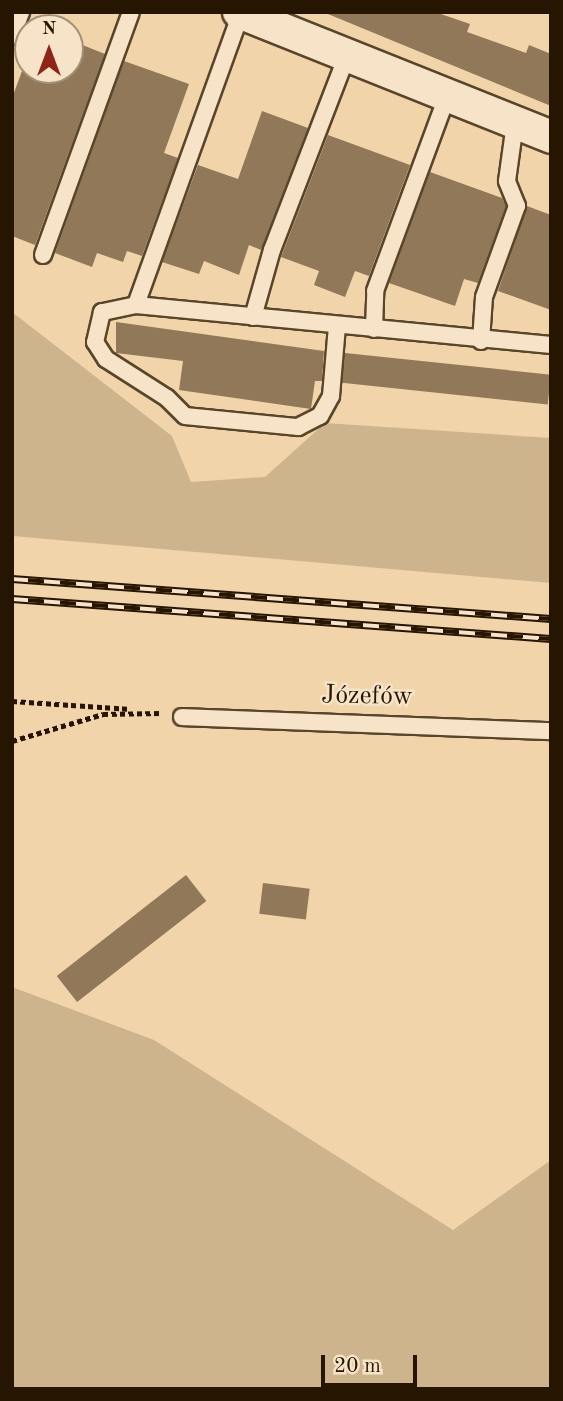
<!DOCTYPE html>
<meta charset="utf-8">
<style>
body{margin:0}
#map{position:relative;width:563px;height:1401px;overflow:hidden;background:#f1d4aa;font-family:"Old Standard TT",serif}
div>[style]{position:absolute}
.green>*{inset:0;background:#ceb48d}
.building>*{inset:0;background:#907858;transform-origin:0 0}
.path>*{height:4.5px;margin-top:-2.25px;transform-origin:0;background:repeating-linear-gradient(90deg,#261500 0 5px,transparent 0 8.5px)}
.roads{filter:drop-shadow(2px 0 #59452a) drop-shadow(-2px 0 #59452a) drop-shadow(0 2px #59452a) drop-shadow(0 -2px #59452a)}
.service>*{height:16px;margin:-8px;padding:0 8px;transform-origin:8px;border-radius:8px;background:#f6e3c8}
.minor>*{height:32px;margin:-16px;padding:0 16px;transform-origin:16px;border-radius:16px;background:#f6e3c8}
.rail>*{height:8px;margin-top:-4px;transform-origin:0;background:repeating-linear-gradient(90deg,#f6e3c8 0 16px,#261500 0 32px);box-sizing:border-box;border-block:2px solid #261500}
span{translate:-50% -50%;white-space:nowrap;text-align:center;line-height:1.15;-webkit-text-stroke:5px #f6e3c8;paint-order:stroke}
.street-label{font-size:26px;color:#261500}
.frame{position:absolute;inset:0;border:14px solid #261500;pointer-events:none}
.north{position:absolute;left:14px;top:14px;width:70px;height:70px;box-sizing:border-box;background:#f6e3c8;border:2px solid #a39178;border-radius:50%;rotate:0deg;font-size:19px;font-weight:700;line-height:28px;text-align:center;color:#261500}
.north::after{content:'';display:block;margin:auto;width:24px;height:32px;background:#8f2418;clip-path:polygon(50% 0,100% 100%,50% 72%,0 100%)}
.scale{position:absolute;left:321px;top:1355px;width:96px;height:32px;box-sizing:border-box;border:4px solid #261500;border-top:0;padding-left:9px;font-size:21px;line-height:24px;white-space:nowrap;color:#261500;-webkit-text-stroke:5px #f6e3c8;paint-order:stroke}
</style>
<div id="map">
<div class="green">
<i style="clip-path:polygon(12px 312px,172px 436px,191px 482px,265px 477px,325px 423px,551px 438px,551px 583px,12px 536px)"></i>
<i style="clip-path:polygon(12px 987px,154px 1040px,453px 1230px,551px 1160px,551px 1389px,12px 1389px)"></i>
</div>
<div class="building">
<i style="clip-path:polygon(323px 12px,435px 12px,470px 24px,467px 32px,526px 53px,529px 45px,551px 54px,551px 106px)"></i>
<i style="clip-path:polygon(70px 40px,105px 54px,35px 245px,12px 236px,12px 98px,28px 55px,28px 70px,70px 70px)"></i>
<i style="clip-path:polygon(124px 61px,189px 84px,164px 153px,178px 158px,142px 256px,127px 251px,123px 262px,97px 253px,92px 267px,55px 253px)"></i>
<i style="clip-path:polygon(262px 111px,308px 128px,261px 250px,249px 245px,239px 275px,204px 261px,199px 274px,162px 262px,198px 165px,238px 179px)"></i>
<i style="clip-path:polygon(328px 135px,410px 165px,369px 276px,355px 271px,345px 297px,314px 285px,319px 271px,281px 257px)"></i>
<i style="clip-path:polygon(430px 172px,502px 198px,506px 206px,478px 283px,464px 279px,455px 306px,389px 283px)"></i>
<i style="clip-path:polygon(527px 206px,551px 215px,551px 310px,498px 291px)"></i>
<i style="clip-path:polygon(116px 322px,324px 351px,322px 381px,315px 381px,311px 409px,179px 390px,183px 361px,116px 353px)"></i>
<i style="left:345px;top:353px;width:207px;height:30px;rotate:6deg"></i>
<i style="left:186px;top:875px;width:33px;height:164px;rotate:52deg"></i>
<i style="left:263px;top:883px;width:47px;height:31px;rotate:7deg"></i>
</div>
<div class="path">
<i style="left:12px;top:701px;width:119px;rotate:3.8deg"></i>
<i style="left:12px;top:741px;width:95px;rotate:-16.5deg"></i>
<i style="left:103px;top:714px;width:58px;rotate:-1deg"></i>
</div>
<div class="roads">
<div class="service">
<i style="left:241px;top:13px;width:310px;rotate:109.8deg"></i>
<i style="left:136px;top:305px;width:417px;rotate:5.5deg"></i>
<i style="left:12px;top:36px;width:26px;rotate:-69deg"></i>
<i style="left:43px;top:255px;width:258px;rotate:-70.1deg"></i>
<i style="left:136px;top:305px;width:35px;rotate:168deg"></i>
<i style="left:102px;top:312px;width:31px;rotate:103deg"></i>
<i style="left:95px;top:342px;width:20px;rotate:57deg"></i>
<i style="left:106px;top:359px;width:72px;rotate:32.6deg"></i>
<i style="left:167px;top:398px;width:25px;rotate:45deg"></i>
<i style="left:185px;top:416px;width:114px;rotate:5.6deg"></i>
<i style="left:298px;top:427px;width:25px;rotate:-27deg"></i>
<i style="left:320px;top:416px;width:23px;rotate:-61deg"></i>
<i style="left:331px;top:396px;width:70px;rotate:-85.1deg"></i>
<i style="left:253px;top:317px;width:70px;rotate:-74.2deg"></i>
<i style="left:272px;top:250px;width:208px;rotate:-68.9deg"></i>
<i style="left:374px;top:329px;width:38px;rotate:-88deg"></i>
<i style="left:375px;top:291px;width:208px;rotate:-69.7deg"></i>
<i style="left:481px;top:341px;width:44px;rotate:-86.1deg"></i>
<i style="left:484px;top:297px;width:97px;rotate:-70.1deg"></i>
<i style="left:517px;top:206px;width:27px;rotate:-112deg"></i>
<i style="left:507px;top:181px;width:59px;rotate:-82.1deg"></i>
<i style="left:182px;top:717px;width:369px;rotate:2.2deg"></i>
</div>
<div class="minor">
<i style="left:239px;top:12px;width:336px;rotate:21.8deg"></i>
</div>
</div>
<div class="rail">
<i style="left:12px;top:579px;width:540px;rotate:4.24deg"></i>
<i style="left:12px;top:599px;width:540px;rotate:4.24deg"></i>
</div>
<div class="street-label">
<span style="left:367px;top:697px;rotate:1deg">Józefów</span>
</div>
<div class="frame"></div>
<div class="north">N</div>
<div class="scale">20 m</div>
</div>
